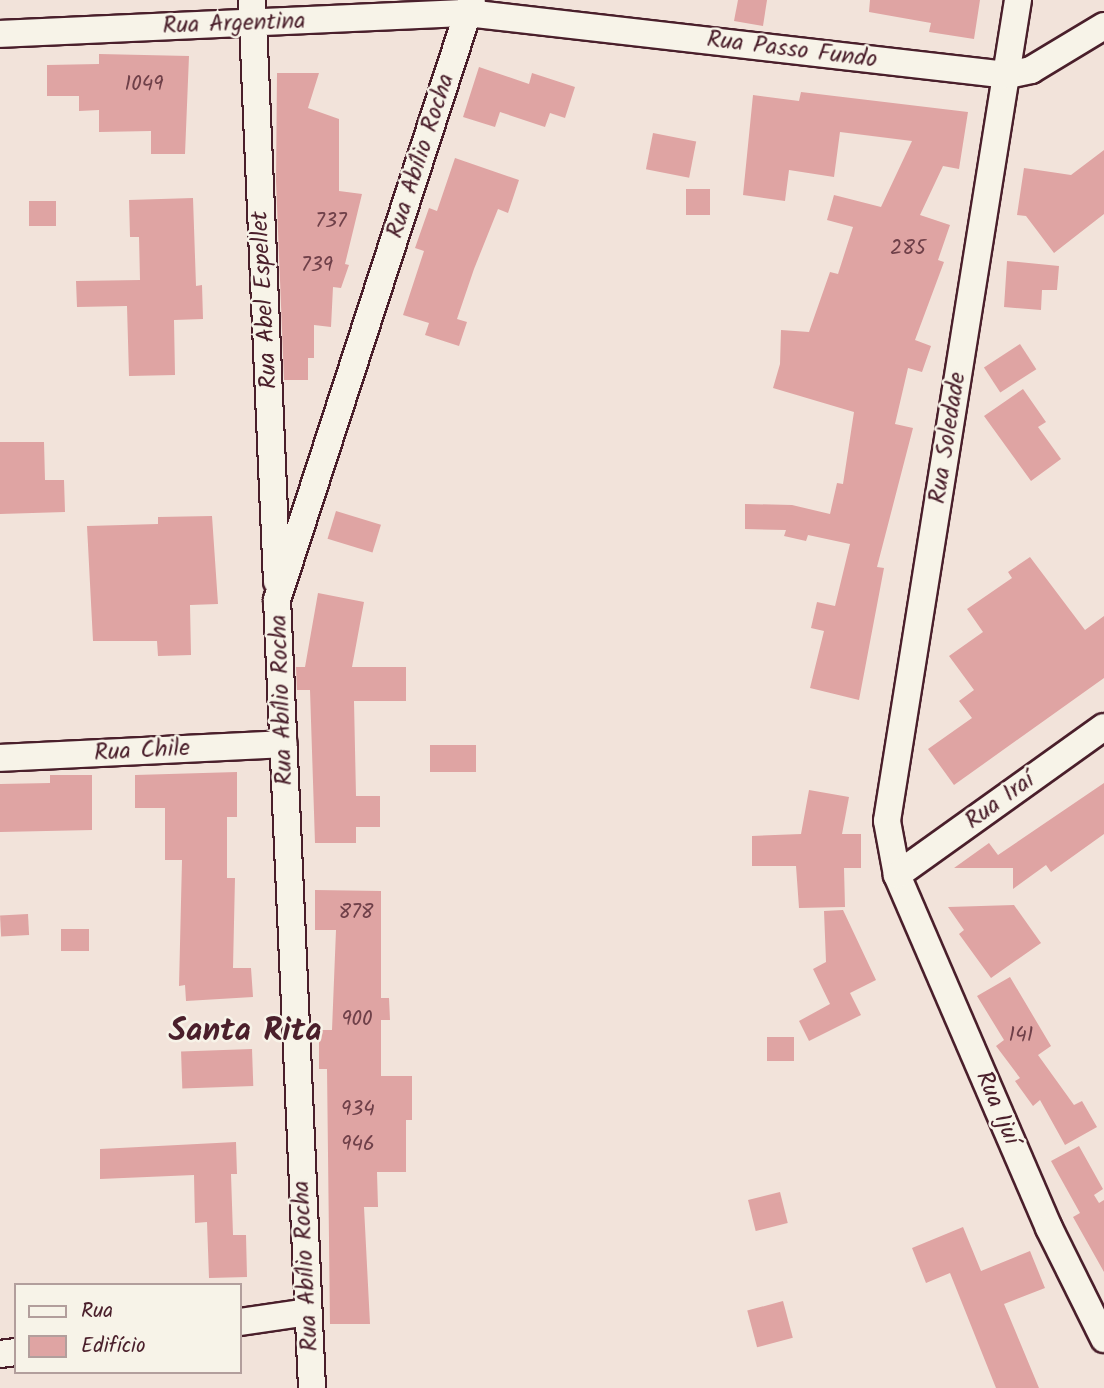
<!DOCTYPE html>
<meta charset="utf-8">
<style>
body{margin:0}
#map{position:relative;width:1104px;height:1388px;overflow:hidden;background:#f2e3da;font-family:Kalam,sans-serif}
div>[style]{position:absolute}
.building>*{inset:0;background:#dfa4a3;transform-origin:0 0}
.roads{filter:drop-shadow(2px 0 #4a1f2b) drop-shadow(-2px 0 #4a1f2b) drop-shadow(0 2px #4a1f2b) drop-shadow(0 -2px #4a1f2b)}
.minor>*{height:26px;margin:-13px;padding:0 13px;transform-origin:13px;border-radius:13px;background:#f7f3e8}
span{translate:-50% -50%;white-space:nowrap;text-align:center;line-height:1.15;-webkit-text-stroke:5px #f7f3e8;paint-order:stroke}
.number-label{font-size:21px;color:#6f4049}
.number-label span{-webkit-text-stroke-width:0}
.street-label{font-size:24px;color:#4a1f2b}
.district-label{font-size:32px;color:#4a1f2b;font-weight:700}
.legend{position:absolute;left:14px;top:1283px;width:228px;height:91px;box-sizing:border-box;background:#f7f3e8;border:2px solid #b29e9c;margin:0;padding:9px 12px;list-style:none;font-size:21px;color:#4a1f2b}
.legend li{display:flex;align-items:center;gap:14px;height:35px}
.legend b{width:35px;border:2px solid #b29e9c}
</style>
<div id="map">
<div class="building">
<i style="clip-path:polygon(738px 0,767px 0,763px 26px,734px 21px)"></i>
<i style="clip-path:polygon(870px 0,980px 0,974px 39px,929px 32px,931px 23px,869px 12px)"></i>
<i style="clip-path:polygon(99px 54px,189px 56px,185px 154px,151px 154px,151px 131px,99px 132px,99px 110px,79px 111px,79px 96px,47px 96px,47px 65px,99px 64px)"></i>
<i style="clip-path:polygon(479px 67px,529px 84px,532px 73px,575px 87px,565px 118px,550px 113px,545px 127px,500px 112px,495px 127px,463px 117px)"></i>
<i style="clip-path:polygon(277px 73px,319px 73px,308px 108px,339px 119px,339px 191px,362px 194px,345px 264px,349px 265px,341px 288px,333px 287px,331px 327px,314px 325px,314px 358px,308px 358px,308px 380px,284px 380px,276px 181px)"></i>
<i style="clip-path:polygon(801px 92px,968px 112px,959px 169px,943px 166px,920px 215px,950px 225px,938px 260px,944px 262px,915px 340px,931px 346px,922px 372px,908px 368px,895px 424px,913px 428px,877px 567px,884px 568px,859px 700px,810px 688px,824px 631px,811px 628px,817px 602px,835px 606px,850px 544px,808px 535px,806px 541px,784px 536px,786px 530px,745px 529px,745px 504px,792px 505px,830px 514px,837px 483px,843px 484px,854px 412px,773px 388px,780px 364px,781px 330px,809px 332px,830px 272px,838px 274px,853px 227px,827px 220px,834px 195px,881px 207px,912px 141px,840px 132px,834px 177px,789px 170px,785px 201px,743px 195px,753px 95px,799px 101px)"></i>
<i style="left:653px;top:133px;width:44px;height:37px;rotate:11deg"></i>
<i style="clip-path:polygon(1104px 150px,1104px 214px,1054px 253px,1026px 216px,1017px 215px,1024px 168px,1071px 175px)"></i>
<i style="clip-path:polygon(455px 158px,519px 180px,508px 213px,498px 209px,474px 269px,457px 319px,467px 322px,459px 346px,425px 335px,429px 323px,403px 315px,424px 251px,415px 248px,429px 208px,437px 211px)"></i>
<i style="left:686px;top:189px;width:24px;height:26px"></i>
<i style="clip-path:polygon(193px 198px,196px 286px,202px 285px,203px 319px,174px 320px,175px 375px,129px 376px,127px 306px,77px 307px,76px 281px,140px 280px,139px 237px,130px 237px,129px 200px)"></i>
<i style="left:56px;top:201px;width:25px;height:27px;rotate:90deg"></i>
<i style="clip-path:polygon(1007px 261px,1059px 266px,1057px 290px,1042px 290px,1041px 310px,1004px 307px)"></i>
<i style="left:1020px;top:344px;width:30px;height:43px;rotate:57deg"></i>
<i style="clip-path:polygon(1023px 389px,1046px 422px,1038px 427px,1061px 459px,1031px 481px,984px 416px)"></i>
<i style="clip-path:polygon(0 442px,44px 442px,45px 480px,64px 480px,65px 512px,0 514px)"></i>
<i style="left:336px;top:511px;width:47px;height:29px;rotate:17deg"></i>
<i style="clip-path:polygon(212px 516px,218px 604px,190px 605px,191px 655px,158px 656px,157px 641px,93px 641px,87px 526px,158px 524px,158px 517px)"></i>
<i style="clip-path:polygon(1030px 557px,1085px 630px,1104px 616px,1104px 678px,954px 785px,928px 749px,972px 718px,959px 701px,974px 690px,949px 656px,983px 632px,967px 609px,1012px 578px,1008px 572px)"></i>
<i style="clip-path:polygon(318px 593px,364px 602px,352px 667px,406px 667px,406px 701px,354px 701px,356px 796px,380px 796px,380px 827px,356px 827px,356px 843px,315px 843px,310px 690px,297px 690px,296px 667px,305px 667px)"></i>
<i style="left:430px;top:745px;width:46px;height:27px"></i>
<i style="clip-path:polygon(237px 772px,237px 817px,227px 817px,227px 878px,235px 878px,233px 968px,251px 968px,253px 997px,186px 1001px,185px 985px,179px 986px,182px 860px,165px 860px,165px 808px,135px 808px,135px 775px)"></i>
<i style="clip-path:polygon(50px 775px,92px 775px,92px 830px,0 832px,0 784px,50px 783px)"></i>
<i style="clip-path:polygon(1104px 783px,1104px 834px,1051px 872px,1046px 865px,1013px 889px,1013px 868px,954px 868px,989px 843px,998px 855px)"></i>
<i style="clip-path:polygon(809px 790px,849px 797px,842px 834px,861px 834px,861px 868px,844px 868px,845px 907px,799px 908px,796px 866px,752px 866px,752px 836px,801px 834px)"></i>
<i style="clip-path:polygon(315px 890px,381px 891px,381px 998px,389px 998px,390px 1020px,381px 1020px,381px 1076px,412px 1076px,412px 1120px,406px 1120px,406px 1172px,377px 1172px,378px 1207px,364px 1207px,370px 1324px,330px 1324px,327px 1069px,319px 1069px,319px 1030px,332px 1030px,336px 930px,315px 930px)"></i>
<i style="clip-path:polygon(1014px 905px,1041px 943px,991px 978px,959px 934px,964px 930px,948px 907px)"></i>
<i style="clip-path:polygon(843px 910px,876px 980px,850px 993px,861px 1015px,809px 1041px,799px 1021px,830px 1004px,813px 969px,826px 962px,824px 911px)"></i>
<i style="left:28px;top:914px;width:21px;height:28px;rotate:87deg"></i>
<i style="left:61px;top:929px;width:28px;height:22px"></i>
<i style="clip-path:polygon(1010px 977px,1051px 1046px,1038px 1055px,1074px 1105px,1082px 1101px,1097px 1127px,1065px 1145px,1040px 1100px,1033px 1106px,1015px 1081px,1020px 1078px,996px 1046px,1004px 1040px,977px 996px)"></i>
<i style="left:767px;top:1037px;width:27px;height:24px"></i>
<i style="left:252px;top:1049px;width:37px;height:71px;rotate:88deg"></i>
<i style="clip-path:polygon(236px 1142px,237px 1174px,231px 1174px,233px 1235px,246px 1235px,247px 1277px,209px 1278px,207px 1222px,195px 1223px,194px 1175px,100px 1179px,100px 1149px)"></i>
<i style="clip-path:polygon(1079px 1146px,1103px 1189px,1094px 1195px,1099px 1203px,1104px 1200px,1104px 1272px,1073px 1217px,1080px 1213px,1051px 1161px)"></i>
<i style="left:780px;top:1192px;width:32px;height:33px;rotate:76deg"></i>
<i style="clip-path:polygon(963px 1227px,981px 1271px,1030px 1251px,1045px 1288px,1004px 1304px,1039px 1388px,996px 1388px,950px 1273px,926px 1283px,912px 1248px)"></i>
<i style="left:783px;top:1301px;width:38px;height:37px;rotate:75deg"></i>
</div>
<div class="roads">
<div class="minor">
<i style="left:252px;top:0;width:582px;rotate:87.54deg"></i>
<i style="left:1018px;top:0;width:831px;rotate:99.07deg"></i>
<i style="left:887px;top:821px;width:55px;rotate:79.5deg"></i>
<i style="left:897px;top:875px;width:384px;rotate:66.7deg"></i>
<i style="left:1049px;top:1228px;width:124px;rotate:63.6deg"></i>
<i style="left:0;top:34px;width:467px;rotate:-2.6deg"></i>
<i style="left:467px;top:13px;width:545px;rotate:6.54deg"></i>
<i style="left:1008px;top:75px;width:24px;rotate:-12deg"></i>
<i style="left:1031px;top:70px;width:85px;rotate:-31.1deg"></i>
<i style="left:0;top:758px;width:284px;rotate:-2.8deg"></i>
<i style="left:897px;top:875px;width:254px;rotate:-35.6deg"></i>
<i style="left:240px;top:1322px;width:69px;rotate:-8.4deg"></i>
<i style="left:0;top:1354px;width:16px;rotate:-7deg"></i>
<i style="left:312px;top:1388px;width:789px;rotate:-92.54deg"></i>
<i style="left:277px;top:600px;width:631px;rotate:-72deg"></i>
</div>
</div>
<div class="number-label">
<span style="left:144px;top:85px">1049</span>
<span style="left:331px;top:222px">737</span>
<span style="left:908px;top:249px">285</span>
<span style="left:317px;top:266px">739</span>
<span style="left:356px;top:913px">878</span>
<span style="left:357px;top:1020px">900</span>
<span style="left:1021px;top:1036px">141</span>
<span style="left:358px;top:1110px">934</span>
<span style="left:358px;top:1145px">946</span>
</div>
<div class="street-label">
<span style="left:234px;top:24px;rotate:-2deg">Rua Argentina</span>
<span style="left:792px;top:50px;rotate:7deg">Rua Passo Fundo</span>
<span style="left:421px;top:156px;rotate:-72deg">Rua Abílio Rocha</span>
<span style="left:265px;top:300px;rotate:-93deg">Rua Abel Espellet</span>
<span style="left:948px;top:438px;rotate:-81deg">Rua Soledade</span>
<span style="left:282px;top:700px;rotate:-92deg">Rua Abílio Rocha</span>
<span style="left:142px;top:751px;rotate:-3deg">Rua Chile</span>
<span style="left:1000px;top:801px;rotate:-36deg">Rua Iraí</span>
<span style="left:997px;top:1108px;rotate:67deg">Rua Ijuí</span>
<span style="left:306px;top:1266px;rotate:-93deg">Rua Abílio Rocha</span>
</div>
<div class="district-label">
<span style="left:245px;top:1032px">Santa Rita</span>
</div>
<ul class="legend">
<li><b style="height:9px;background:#f7f3e8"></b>Rua</li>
<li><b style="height:19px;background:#dfa4a3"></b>Edifício</li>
</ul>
</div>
